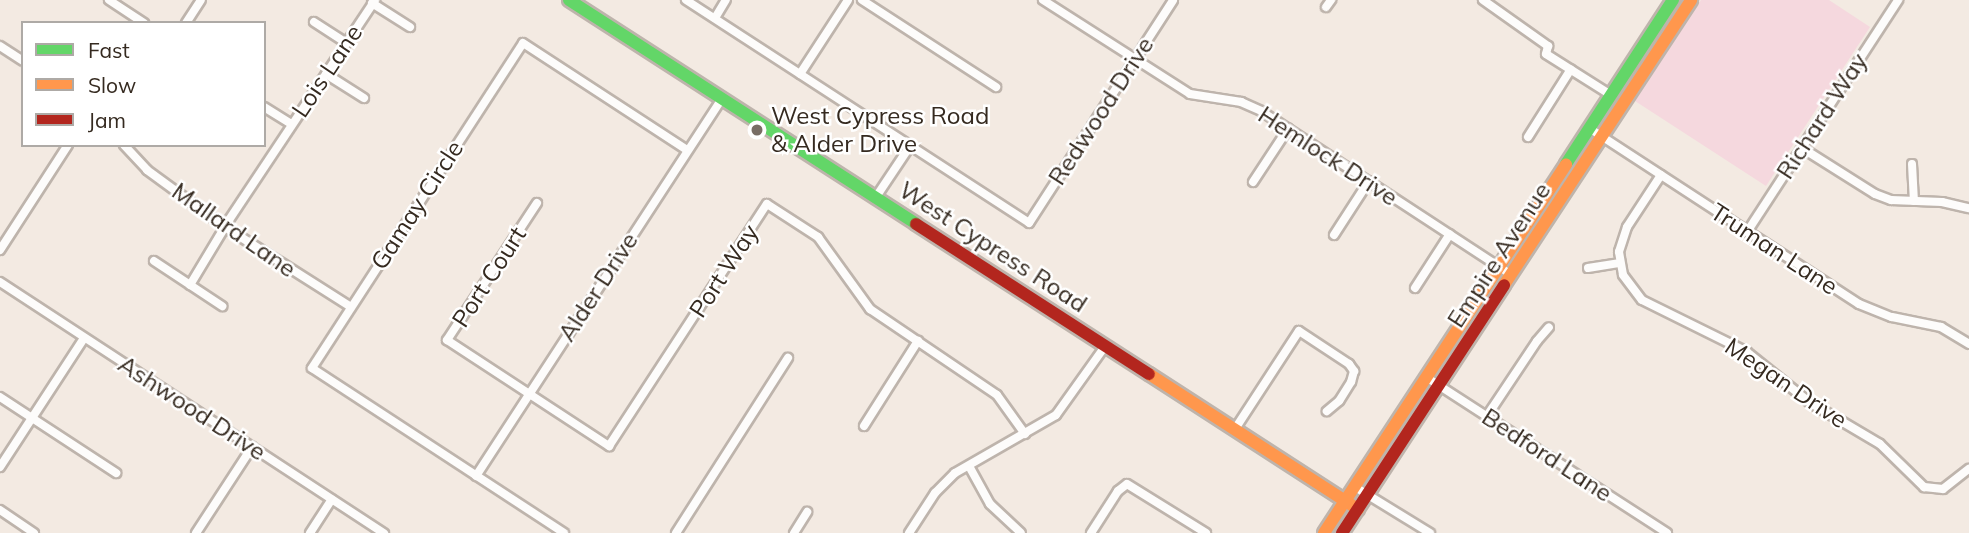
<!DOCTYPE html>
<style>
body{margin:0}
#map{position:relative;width:1969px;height:533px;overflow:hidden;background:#f3eae2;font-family:Mulish,sans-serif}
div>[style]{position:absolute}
.green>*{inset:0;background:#f5d8de}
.roads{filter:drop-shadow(2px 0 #beb4ac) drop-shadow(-2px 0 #beb4ac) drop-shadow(0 2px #beb4ac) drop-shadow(0 -2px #beb4ac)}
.street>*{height:8px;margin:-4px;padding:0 4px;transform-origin:4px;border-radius:4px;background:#fdfcfb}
.fast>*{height:12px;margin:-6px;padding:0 6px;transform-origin:6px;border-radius:6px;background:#63d668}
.slow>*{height:12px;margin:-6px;padding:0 6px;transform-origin:6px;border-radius:6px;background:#ff974d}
.jam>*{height:12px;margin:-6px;padding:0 6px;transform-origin:6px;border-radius:6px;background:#b3261e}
.dots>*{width:19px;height:19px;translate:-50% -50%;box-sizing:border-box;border:4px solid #fff;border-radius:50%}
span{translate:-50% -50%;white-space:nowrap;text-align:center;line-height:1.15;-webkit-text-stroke:5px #fff;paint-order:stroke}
.street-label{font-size:24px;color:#352a20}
.poi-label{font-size:24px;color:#352a20}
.left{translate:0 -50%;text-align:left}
.legend{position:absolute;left:21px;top:21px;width:245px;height:126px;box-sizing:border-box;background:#fff;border:2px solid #aeaaa6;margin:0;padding:9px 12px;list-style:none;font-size:21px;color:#352a20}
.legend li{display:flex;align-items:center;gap:14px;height:35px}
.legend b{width:35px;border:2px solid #aeaaa6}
</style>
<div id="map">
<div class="green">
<i style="clip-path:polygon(1701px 0,1829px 0,1870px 27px,1766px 186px,1635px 101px)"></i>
</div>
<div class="roads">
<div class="street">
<i style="left:109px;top:0;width:42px;rotate:33.3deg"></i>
<i style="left:686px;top:0;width:409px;rotate:33deg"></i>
<i style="left:1029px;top:223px;width:265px;rotate:-57.1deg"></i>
<i style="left:862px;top:0;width:160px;rotate:33deg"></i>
<i style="left:1043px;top:0;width:174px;rotate:32.6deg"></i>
<i style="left:1190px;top:94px;width:52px;rotate:8.9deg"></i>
<i style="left:1241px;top:102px;width:22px;rotate:24deg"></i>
<i style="left:1261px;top:111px;width:300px;rotate:33.2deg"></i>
<i style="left:1483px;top:0;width:80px;rotate:35.3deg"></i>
<i style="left:1548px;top:46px;width:8px;rotate:104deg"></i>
<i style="left:1546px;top:54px;width:77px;rotate:32.2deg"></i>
<i style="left:372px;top:3px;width:45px;rotate:32.3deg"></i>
<i style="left:1326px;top:7px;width:9px;rotate:-54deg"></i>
<i style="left:715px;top:18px;width:21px;rotate:-59deg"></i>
<i style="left:314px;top:22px;width:38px;rotate:33deg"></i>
<i style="left:186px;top:23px;width:27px;rotate:-57deg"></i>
<i style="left:0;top:46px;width:27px;rotate:33deg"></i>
<i style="left:326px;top:74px;width:45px;rotate:32.3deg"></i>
<i style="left:800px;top:74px;width:88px;rotate:-57deg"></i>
<i style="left:264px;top:107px;width:32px;rotate:32deg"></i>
<i style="left:1589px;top:128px;width:322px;rotate:33.1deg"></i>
<i style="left:1859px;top:304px;width:35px;rotate:22deg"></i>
<i style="left:1892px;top:317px;width:50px;rotate:11.5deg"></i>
<i style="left:1941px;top:327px;width:33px;rotate:31deg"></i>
<i style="left:1528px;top:137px;width:80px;rotate:-57.7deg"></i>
<i style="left:124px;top:145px;width:34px;rotate:47deg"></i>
<i style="left:147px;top:170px;width:97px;rotate:36.2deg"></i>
<i style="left:225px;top:227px;width:149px;rotate:32.4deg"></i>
<i style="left:1802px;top:148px;width:86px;rotate:32.2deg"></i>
<i style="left:1875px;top:194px;width:17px;rotate:21deg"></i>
<i style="left:1891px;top:200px;width:51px;rotate:2.2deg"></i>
<i style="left:1942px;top:202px;width:28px;rotate:13deg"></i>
<i style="left:1912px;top:164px;width:37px;rotate:87deg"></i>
<i style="left:1661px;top:175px;width:62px;rotate:123.2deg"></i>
<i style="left:1627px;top:227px;width:26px;rotate:108deg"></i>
<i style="left:1619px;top:252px;width:23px;rotate:80deg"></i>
<i style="left:1623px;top:275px;width:31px;rotate:53deg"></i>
<i style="left:1642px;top:300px;width:117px;rotate:26.3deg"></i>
<i style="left:1747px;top:352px;width:80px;rotate:38.9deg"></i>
<i style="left:1809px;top:402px;width:82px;rotate:30.6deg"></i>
<i style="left:1880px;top:444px;width:62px;rotate:44.3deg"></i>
<i style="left:1924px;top:487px;width:19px;rotate:6deg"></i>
<i style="left:1943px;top:489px;width:33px;rotate:-38deg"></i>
<i style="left:1253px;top:182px;width:64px;rotate:-56.6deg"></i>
<i style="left:876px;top:197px;width:61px;rotate:-56.3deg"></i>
<i style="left:537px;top:203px;width:164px;rotate:123.3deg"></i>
<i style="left:447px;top:340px;width:194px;rotate:33.2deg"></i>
<i style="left:609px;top:446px;width:289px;rotate:-56.9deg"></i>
<i style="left:767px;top:204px;width:61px;rotate:32.9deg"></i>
<i style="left:818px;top:237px;width:89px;rotate:54.2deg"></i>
<i style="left:870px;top:309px;width:153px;rotate:34.1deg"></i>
<i style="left:997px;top:395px;width:48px;rotate:54.3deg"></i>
<i style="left:1747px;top:232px;width:277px;rotate:-56.9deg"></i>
<i style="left:1334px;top:235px;width:64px;rotate:-57.1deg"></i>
<i style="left:0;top:250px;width:125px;rotate:-57.1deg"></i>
<i style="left:154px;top:261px;width:82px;rotate:33.5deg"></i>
<i style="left:1588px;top:268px;width:31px;rotate:-9deg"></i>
<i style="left:0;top:282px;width:459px;rotate:33.2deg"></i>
<i style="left:190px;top:285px;width:76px;rotate:-59deg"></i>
<i style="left:229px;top:220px;width:264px;rotate:-56.4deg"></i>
<i style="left:1415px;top:288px;width:64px;rotate:-57.1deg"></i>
<i style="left:1426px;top:377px;width:287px;rotate:32.9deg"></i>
<i style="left:0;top:397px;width:139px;rotate:33.2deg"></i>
<i style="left:1487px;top:416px;width:90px;rotate:-56.3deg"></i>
<i style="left:1537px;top:341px;width:18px;rotate:-49deg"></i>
<i style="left:864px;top:426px;width:101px;rotate:-57.6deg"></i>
<i style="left:1235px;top:429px;width:117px;rotate:-56.9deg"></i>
<i style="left:1299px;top:331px;width:60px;rotate:33.4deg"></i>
<i style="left:1349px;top:364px;width:9px;rotate:54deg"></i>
<i style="left:1354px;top:371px;width:11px;rotate:105deg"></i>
<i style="left:1351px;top:382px;width:22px;rotate:122deg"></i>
<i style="left:1339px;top:401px;width:16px;rotate:140deg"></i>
<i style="left:969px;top:466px;width:43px;rotate:61.1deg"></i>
<i style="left:990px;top:504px;width:42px;rotate:43.1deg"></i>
<i style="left:0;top:467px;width:154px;rotate:-56.9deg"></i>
<i style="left:476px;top:476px;width:451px;rotate:-56.9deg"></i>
<i style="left:1355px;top:487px;width:88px;rotate:31.5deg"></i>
<i style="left:0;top:510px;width:41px;rotate:34.1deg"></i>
<i style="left:196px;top:533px;width:103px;rotate:-56.9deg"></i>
<i style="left:310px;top:533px;width:40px;rotate:-57.1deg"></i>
<i style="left:564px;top:533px;width:301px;rotate:-146.8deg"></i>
<i style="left:312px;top:368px;width:387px;rotate:-57deg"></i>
<i style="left:523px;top:43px;width:196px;rotate:33.1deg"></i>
<i style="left:676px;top:533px;width:208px;rotate:-57.4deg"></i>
<i style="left:794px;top:533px;width:25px;rotate:-58deg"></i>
<i style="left:909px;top:533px;width:48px;rotate:-57deg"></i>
<i style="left:935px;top:493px;width:28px;rotate:-45deg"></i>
<i style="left:955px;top:473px;width:116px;rotate:-29.9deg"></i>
<i style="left:1056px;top:415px;width:86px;rotate:-54.5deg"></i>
<i style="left:1091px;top:533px;width:50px;rotate:-57.3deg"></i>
<i style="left:1118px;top:491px;width:11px;rotate:-38deg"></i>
<i style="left:1127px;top:484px;width:93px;rotate:31.8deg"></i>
</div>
<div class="fast">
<i style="left:569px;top:0;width:413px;rotate:32.8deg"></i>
<i style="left:1566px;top:164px;width:196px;rotate:-56.9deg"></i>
</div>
<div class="slow">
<i style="left:1504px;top:285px;width:341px;rotate:-56.7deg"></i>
<i style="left:1149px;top:374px;width:249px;rotate:32.9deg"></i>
<i style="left:1324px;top:533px;width:441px;rotate:-56.7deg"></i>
</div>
<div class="jam">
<i style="left:916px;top:224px;width:277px;rotate:32.8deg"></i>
<i style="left:1342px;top:533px;width:296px;rotate:-56.8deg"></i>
</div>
</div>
<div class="dots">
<i style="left:757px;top:130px;background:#786d64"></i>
</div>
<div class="street-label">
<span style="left:327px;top:71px;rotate:-56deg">Lois Lane</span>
<span style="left:1101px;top:111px;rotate:-57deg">Redwood Drive</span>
<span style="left:1822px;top:116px;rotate:-57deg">Richard Way</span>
<span style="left:1328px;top:156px;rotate:33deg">Hemlock Drive</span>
<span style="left:417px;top:205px;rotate:-57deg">Gamay Circle</span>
<span style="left:234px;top:230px;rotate:35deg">Mallard Lane</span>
<span style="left:993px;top:247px;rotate:33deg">West Cypress Road</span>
<span style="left:1774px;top:249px;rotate:33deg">Truman Lane</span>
<span style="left:1499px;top:255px;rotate:-57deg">Empire Avenue</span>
<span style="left:724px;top:271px;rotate:-57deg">Port Way</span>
<span style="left:489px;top:277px;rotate:-57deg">Port Court</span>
<span style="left:598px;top:287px;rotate:-57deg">Alder Drive</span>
<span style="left:1786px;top:383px;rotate:34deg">Megan Drive</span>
<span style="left:192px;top:408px;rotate:33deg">Ashwood Drive</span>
<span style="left:1547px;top:455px;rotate:33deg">Bedford Lane</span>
</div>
<div class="poi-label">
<span class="left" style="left:771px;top:130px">West Cypress Road<br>&amp; Alder Drive</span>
</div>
<ul class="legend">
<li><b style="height:9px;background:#63d668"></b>Fast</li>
<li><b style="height:9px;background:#ff974d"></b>Slow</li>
<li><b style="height:9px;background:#b3261e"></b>Jam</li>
</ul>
</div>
